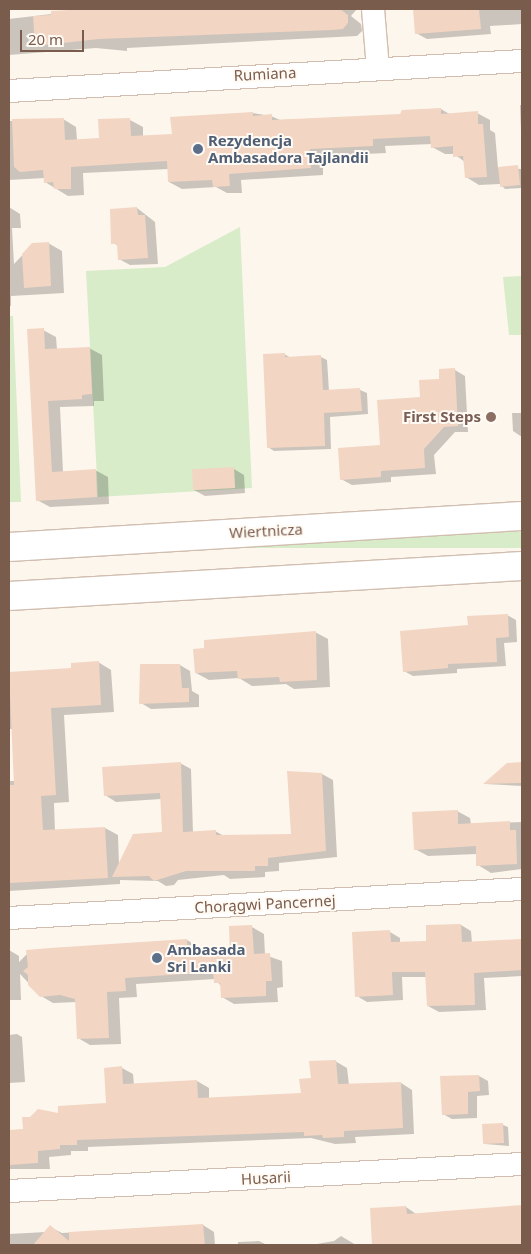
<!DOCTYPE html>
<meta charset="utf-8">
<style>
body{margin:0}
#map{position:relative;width:531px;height:1254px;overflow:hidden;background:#fdf6ec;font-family:"Noto Sans",sans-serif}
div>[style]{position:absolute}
.green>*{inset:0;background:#d8ecc9;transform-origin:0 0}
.shadow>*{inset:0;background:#0003}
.building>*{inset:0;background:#f3d5c3;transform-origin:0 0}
.roads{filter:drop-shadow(1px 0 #d1beb0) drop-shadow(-1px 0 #d1beb0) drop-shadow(0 1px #d1beb0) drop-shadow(0 -1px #d1beb0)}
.minor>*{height:22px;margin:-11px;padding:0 11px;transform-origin:11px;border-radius:11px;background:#fff}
.secondary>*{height:28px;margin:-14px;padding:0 14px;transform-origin:14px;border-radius:14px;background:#fff}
.dots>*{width:14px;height:14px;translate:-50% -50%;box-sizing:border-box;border:2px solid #fffaf3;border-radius:50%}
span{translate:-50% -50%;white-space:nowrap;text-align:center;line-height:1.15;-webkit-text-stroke:4px #fffaf3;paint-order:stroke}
.street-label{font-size:15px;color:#7a5c4d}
.service-label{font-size:15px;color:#4e5e75;font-weight:700}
.left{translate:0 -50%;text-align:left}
.education-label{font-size:15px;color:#785e54;font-weight:700}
.right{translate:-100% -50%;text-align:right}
.frame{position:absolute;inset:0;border:10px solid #7a5c4d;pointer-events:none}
.scale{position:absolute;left:20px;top:30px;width:64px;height:22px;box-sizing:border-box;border:2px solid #7a5c4d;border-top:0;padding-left:6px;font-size:15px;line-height:18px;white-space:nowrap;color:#7a5c4d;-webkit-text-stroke:4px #fffaf3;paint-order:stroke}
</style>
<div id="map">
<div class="green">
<i style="clip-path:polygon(240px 227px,252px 488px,98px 497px,86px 271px,165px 267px)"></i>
<i style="clip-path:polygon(522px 276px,522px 335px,509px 335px,503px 277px)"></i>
<i style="clip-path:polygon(9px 316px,13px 316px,21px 502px,9px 502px)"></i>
<i style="left:522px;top:532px;width:16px;height:514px;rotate:90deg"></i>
</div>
<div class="shadow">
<i style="clip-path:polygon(94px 9px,124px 9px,124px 12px,357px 9px,351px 16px,361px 24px,362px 31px,357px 36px,127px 48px,127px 51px,96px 48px,9px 55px,9px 19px)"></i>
<i style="clip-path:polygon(414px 9px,522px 9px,522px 24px,490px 26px,491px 34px,427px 39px,416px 33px)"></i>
<i style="clip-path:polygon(520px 105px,522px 105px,522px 132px,521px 131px)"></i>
<i style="clip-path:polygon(441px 109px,451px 115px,477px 113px,490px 120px,490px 130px,495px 133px,498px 168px,522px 169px,522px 188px,505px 189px,500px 184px,479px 185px,466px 177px,465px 162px,454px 154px,445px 154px,432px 147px,432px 144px,385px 146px,386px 153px,323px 156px,323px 175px,241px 180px,242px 193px,227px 193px,216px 187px,182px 189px,169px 182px,169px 169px,83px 173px,84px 195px,68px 196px,45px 182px,45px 178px,9px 180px,9px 121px,63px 119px,76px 127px,77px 140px,100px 139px,130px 120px,143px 127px,143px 137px,173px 135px,253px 113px,271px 116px,280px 120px,401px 115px)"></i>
<i style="clip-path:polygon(9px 207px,20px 214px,21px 228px,12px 228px,14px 264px,33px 244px,48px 243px,62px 251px,64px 293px,11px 296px,11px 306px,9px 306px)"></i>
<i style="clip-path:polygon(137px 208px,155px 222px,158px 264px,130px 265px,119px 259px,119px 246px,113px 243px)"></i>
<i style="clip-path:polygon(43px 330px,56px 337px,57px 350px,89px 348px,102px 355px,104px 401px,94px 401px,94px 406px,60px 407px,63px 472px,95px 470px,108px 477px,109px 504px,50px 507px,37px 500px)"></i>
<i style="clip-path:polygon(284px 354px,291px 358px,321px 357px,327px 360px,329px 391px,360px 390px,367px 393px,368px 414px,330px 417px,331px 449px,274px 451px,268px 447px)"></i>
<i style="clip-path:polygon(455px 370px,465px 376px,468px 432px,455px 432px,434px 455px,436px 474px,391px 477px,391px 482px,352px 485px,341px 479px,381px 446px,440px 380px)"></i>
<i style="clip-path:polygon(512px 413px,522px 413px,522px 437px,513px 431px)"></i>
<i style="clip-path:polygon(234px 469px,244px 475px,245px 493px,205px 496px,194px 490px)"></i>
<i style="clip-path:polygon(507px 615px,516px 620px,517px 642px,504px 643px,506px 666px,457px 669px,457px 673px,413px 676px,404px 671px,469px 626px)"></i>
<i style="clip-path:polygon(315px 632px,328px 639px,330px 687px,294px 689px,286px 684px,252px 686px,239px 678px,209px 680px,196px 673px)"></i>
<i style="clip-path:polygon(98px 662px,111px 670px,114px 712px,64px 715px,69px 802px,54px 803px,55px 831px,105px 828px,118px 835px,119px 865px,163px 833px,161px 799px,116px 802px,105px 795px,180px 763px,191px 769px,193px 833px,215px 831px,224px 836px,292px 835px,322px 774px,333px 780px,337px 857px,279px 863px,279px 871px,265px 872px,265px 877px,230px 879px,224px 875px,178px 880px,174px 885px,166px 886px,158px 881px,120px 880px,120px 884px,9px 891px,9px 781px,15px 781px,13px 729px,9px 729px,9px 673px,72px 669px)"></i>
<i style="clip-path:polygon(180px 665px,190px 671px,192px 691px,199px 695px,199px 707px,151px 709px,141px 703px)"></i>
<i style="clip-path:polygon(507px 764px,522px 764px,522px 786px,485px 784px)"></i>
<i style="clip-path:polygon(457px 811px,470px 818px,471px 824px,522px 822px,522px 869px,491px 873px,478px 865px,477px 854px,428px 856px,415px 849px)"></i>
<i style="clip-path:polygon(461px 925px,471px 931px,472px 943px,522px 940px,522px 976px,484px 978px,486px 1010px,439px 1012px,428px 1006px,427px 977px,402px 977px,403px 1000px,367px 1002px,357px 996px,390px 932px,400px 938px,400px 943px,428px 942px)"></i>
<i style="clip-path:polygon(231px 927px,252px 927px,264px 934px,265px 955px,282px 961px,283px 987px,277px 988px,278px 1002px,234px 1004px,222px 997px,221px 986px,215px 979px,136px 984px,137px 997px,119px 998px,121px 1044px,90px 1045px,78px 1038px,77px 1002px,53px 1003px,41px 996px,20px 974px,21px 1000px,9px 1000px,9px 950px,19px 956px,19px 962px,30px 951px,187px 940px,199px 947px,200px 958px,231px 956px)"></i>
<i style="clip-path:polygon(17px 1034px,22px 1037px,25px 1082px,9px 1083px,9px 1035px)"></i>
<i style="clip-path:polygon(335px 1061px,347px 1068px,349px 1085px,401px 1083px,412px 1090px,414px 1134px,355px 1137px,356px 1143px,335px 1144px,311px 1138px,88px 1147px,88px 1151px,71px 1151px,71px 1155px,49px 1157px,50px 1169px,9px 1169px,9px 1131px,24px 1130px,60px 1114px,107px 1105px,122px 1068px,133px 1074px,134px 1085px,197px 1081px,209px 1088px,209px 1099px,303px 1095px,312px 1079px)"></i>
<i style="clip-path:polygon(479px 1076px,488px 1081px,489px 1095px,477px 1096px,477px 1118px,452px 1119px,443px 1114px)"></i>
<i style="clip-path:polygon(503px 1125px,508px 1127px,509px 1146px,485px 1144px)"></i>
<i style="clip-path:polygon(406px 1207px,416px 1214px,522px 1208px,522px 1245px,373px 1245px,372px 1209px)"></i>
<i style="clip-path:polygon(203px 1225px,214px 1232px,215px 1245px,9px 1245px,9px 1234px,46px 1232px,50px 1227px,62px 1233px)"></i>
<i style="clip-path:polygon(341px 1236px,356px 1245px,311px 1245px,334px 1241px)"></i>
<i style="clip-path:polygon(259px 1241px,267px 1245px,238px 1245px,238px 1242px)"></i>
</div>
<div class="building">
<i style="clip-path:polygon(86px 9px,340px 9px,348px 15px,348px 23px,343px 29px,333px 30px,99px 39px,35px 46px,33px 16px,51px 15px,51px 11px)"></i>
<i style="clip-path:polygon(413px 9px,479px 9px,481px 29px,415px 34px)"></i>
<i style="clip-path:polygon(441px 108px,441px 114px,478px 111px,478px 124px,483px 124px,487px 177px,465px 178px,463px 156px,453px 157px,453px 146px,431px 148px,430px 136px,373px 139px,373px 146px,310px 149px,311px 168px,229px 174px,230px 186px,213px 187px,212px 180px,168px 182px,167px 161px,71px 167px,71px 189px,54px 189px,53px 182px,44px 183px,43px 170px,20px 172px,14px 167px,12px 119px,64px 118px,65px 140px,99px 138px,98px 119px,130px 118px,131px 136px,172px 134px,170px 117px,253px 112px,253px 116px,272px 114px,272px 120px,400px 114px,402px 110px)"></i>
<i style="left:518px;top:165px;width:20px;height:20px;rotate:84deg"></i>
<i style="clip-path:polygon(137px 207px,138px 215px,145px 215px,148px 258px,118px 260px,117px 244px,111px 244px,110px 209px)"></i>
<i style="clip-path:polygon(49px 242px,51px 286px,24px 288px,22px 254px,32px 243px)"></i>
<i style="clip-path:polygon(44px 328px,45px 349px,90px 347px,92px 394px,82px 395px,82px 399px,48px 401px,52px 472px,96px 469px,97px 497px,36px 501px,27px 329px)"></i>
<i style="clip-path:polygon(285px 353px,285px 357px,321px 355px,323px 390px,360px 388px,362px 411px,324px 413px,325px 446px,267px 448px,263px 354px)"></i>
<i style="clip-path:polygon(455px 368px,458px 426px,444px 427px,424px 449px,425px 468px,381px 471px,381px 477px,340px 480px,338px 448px,380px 445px,377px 400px,420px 397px,419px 380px,439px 379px,439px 369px)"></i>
<i style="left:234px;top:467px;width:21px;height:42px;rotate:87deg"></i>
<i style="clip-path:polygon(508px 614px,509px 637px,496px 638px,497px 662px,448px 664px,448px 668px,403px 672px,400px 631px,468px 625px,467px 616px)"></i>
<i style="clip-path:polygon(316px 631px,317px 680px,280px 682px,279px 677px,238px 679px,237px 671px,195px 673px,193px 649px,204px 648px,204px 640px)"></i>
<i style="clip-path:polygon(99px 661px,101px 705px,51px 708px,56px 795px,41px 796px,43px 830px,105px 827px,108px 878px,9px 883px,9px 785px,14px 785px,9px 672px,71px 668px,71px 663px)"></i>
<i style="clip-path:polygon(140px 664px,180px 664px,182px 688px,189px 688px,189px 702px,139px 704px)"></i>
<i style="clip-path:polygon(181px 762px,183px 832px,216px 830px,216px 835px,291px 834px,287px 771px,322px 773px,326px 851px,268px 858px,268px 866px,255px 866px,255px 871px,186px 871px,154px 881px,149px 876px,112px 877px,133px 834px,162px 832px,160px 793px,104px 796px,102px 767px)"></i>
<i style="clip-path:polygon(522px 762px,522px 783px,483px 784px,507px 763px)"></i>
<i style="clip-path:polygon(458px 810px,458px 824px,510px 821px,510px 830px,516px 830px,517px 864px,476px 866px,476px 846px,414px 850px,412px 812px)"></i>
<i style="clip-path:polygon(461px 924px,462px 942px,522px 939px,522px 970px,474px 973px,475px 1005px,427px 1006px,425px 972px,392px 972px,393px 995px,355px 997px,352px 932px,390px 930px,391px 942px,426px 941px,426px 925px)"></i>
<i style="clip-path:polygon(252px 925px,254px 954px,270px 953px,272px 981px,266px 981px,266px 996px,221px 998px,220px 983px,214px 983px,213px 972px,125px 978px,126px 991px,107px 992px,109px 1038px,77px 1039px,75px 999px,60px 995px,40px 997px,28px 985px,28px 975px,23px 971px,28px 967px,26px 950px,50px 948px,187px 939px,188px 957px,230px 955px,229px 926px)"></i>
<i style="clip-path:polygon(336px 1060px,338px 1084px,401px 1082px,403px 1128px,344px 1131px,344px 1137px,323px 1138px,322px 1135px,304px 1136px,304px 1132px,77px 1140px,77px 1145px,60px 1145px,60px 1149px,38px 1151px,38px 1163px,9px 1165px,9px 1130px,23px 1129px,22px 1117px,30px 1117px,38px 1109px,58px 1113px,58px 1106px,106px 1103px,104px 1068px,122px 1066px,123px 1084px,197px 1080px,198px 1098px,301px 1093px,299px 1079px,311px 1078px,309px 1061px)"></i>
<i style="clip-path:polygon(479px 1075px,480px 1091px,468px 1092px,468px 1114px,442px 1115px,440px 1076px)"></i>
<i style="left:503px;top:1123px;width:20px;height:21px;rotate:87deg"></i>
<i style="clip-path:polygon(522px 1205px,522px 1245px,372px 1245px,370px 1208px,406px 1206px,407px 1214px)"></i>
<i style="clip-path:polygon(203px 1224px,205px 1245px,33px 1245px,50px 1225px,69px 1241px,69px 1232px)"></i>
</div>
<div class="roads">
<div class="minor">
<i style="left:373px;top:9px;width:59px;rotate:85.2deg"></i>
<i style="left:9px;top:91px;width:514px;rotate:-3.35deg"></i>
<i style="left:9px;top:918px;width:514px;rotate:-3.24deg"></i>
<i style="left:9px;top:1191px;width:514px;rotate:-3.01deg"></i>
</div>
<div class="secondary">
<i style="left:9px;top:547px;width:514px;rotate:-3.46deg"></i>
<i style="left:9px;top:596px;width:514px;rotate:-3.35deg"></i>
</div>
</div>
<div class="dots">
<i style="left:198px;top:149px;background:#5c6f8a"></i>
<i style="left:491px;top:417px;background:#8d6e63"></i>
<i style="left:157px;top:958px;background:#5c6f8a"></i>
</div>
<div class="street-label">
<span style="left:265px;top:74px;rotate:-3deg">Rumiana</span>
<span style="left:266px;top:531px;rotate:-3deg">Wiertnicza</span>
<span style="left:265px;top:904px;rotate:-3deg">Chorągwi Pancernej</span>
<span style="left:266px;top:1178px;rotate:-3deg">Husarii</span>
</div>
<div class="service-label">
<span class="left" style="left:208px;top:149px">Rezydencja<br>Ambasadora Tajlandii</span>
<span class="left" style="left:167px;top:958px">Ambasada<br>Sri Lanki</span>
</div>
<div class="education-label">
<span class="right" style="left:481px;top:417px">First Steps</span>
</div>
<div class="frame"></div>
<div class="scale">20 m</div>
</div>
